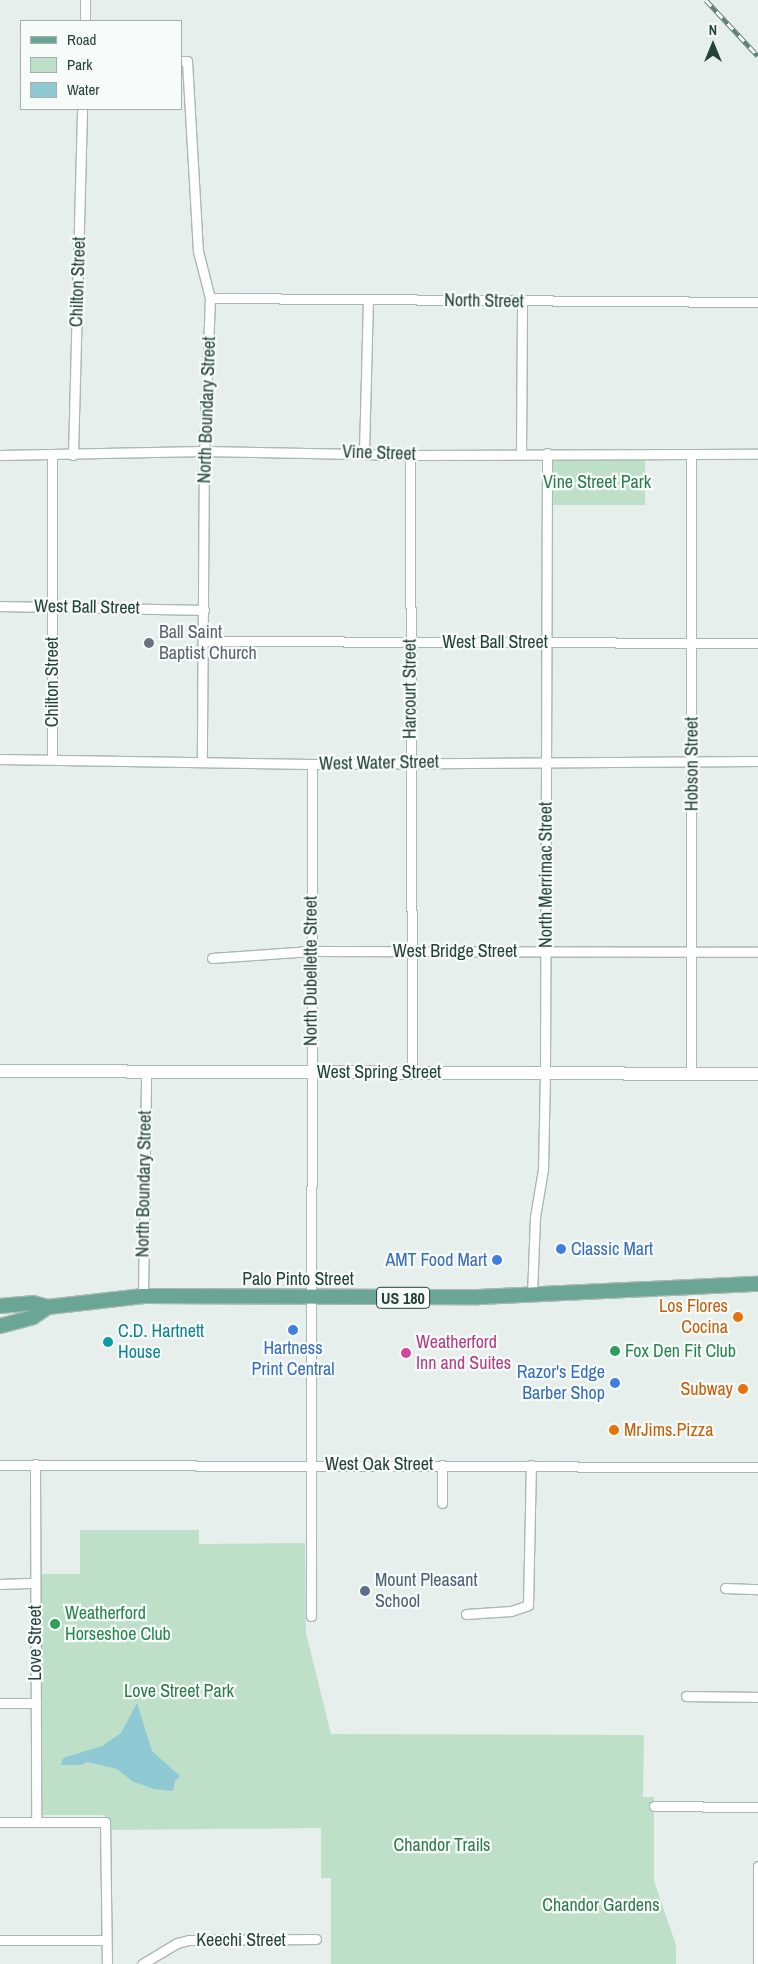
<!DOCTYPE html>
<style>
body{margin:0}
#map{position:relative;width:758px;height:1964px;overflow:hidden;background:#e6efeb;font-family:"Archivo Narrow",sans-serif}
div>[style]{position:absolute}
.green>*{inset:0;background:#bfe0c8;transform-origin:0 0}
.water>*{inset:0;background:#8ec9d4}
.roads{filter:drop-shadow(1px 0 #a8b8b2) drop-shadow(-1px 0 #a8b8b2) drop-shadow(0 1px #a8b8b2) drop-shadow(0 -1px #a8b8b2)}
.street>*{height:9px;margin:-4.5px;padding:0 4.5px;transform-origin:4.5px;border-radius:4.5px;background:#fff}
.secondary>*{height:12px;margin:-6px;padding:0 6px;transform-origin:6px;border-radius:6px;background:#fff}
.primary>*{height:14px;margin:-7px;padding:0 7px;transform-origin:7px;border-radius:7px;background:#6aa596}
.rail>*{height:4.5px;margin-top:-2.25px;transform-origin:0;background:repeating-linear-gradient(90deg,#f7fbf9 0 8px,#5f7d75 0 16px);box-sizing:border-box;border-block:1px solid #5f7d75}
.dots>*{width:14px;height:14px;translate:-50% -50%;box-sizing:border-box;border:2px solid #f7fbf9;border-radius:50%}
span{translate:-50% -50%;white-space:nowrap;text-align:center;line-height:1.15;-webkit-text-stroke:4.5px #f7fbf9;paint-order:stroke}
.shield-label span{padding:1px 4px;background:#f7fbf9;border:1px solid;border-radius:4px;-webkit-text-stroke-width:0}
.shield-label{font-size:16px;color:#24423a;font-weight:700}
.street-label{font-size:18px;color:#24423a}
.park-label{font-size:18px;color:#2d7a4b}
.worship-label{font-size:18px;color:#5b616d}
.left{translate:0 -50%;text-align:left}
.shop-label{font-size:18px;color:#366cbe}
.right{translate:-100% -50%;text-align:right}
.food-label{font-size:18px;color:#c56008}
.culture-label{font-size:18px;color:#0d838f}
.hotel-label{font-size:18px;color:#b23c85}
.leisure-label{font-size:18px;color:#27864d}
.service-label{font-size:18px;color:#4e5e75}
.legend{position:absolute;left:20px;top:20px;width:162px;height:90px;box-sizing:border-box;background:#f7fbf9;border:1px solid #a3b1ad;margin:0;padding:6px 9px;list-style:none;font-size:15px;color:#24423a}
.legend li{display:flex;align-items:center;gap:10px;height:25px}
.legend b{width:25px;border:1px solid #a3b1ad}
.north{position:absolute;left:688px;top:20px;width:50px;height:50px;-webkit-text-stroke:4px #f7fbf9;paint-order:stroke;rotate:0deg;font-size:14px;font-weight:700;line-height:20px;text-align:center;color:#24423a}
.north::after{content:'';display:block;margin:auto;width:18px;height:22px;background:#24423a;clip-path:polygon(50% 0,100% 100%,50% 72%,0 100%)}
</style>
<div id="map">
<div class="green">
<i style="left:552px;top:459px;width:93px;height:46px"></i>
<i style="clip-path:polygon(80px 1530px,199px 1530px,199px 1544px,305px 1543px,306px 1633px,331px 1734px,644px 1735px,643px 1797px,654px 1797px,654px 1881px,676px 1945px,676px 1964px,331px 1964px,331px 1878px,321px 1878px,321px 1828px,111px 1830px,110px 1821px,103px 1815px,42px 1815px,40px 1574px,80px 1574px)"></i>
</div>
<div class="water">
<i style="clip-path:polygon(137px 1703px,152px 1751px,180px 1776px,175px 1781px,173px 1791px,154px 1789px,132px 1781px,117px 1769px,87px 1762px,81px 1765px,61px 1765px,63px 1758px,102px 1746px,121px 1733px)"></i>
</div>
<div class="roads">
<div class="street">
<i style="left:85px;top:21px;width:21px;rotate:-90deg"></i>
<i style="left:181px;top:61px;width:6px"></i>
<i style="left:187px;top:61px;width:190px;rotate:86.7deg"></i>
<i style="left:198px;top:251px;width:49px;rotate:75.7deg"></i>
<i style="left:210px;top:298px;width:153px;rotate:92.2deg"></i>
<i style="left:204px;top:451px;width:310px;rotate:90.4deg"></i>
<i style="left:210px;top:298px;width:548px;rotate:0.42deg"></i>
<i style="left:364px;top:452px;width:152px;rotate:-88.5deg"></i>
<i style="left:521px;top:453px;width:151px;rotate:-89.6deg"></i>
<i style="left:691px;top:454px;width:620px;rotate:90deg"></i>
<i style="left:0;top:455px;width:204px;rotate:-1.1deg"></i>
<i style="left:204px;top:451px;width:206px;rotate:1.1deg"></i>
<i style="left:410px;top:455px;width:348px;rotate:-0.2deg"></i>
<i style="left:73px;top:455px;width:346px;rotate:-88.5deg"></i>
<i style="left:410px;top:455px;width:617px;rotate:89.81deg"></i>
<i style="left:0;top:606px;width:204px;rotate:1.1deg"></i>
<i style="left:203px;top:641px;width:555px;rotate:0.21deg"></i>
<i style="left:0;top:759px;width:312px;rotate:0.9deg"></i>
<i style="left:312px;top:764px;width:446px;rotate:-0.4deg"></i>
<i style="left:52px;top:759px;width:304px;rotate:-90deg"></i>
<i style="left:212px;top:958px;width:99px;rotate:-4deg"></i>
<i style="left:311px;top:951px;width:447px;rotate:0.1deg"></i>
<i style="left:532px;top:1295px;width:78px;rotate:-87.8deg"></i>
<i style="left:535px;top:1217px;width:49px;rotate:-80.5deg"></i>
<i style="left:543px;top:1169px;width:97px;rotate:-88.8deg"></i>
<i style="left:545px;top:1072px;width:619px;rotate:-89.81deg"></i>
<i style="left:143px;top:1296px;width:225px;rotate:-89.2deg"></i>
<i style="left:35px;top:1464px;width:358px;rotate:89.8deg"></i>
<i style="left:0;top:1465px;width:758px;rotate:0.15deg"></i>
<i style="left:442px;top:1465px;width:38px;rotate:90deg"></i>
<i style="left:0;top:1584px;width:35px;rotate:-2deg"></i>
<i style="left:725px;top:1588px;width:33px;rotate:2deg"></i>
<i style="left:466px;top:1614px;width:45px;rotate:-3.8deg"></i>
<i style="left:511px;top:1611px;width:18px;rotate:-19deg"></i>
<i style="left:528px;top:1605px;width:140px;rotate:-88.8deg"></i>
<i style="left:311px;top:1616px;width:852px;rotate:-89.93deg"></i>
<i style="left:686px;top:1696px;width:72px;rotate:0.8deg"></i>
<i style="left:0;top:1703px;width:36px"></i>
<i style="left:654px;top:1806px;width:104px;rotate:0.6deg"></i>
<i style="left:0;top:1822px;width:105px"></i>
<i style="left:105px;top:1822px;width:142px;rotate:89.2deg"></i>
<i style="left:0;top:1940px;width:106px"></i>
<i style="left:142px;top:1964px;width:41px;rotate:-31deg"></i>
<i style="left:177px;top:1943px;width:12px;rotate:-14deg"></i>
<i style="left:189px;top:1940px;width:127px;rotate:-0.5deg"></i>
<i style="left:758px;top:1964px;width:98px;rotate:-90deg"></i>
</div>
<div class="secondary">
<i style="left:0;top:1071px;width:758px;rotate:0.23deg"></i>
</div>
<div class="primary">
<i style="left:0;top:1306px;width:33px;rotate:-5deg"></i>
<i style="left:33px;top:1303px;width:16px;rotate:15deg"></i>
<i style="left:0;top:1326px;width:34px;rotate:-15deg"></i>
<i style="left:33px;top:1317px;width:18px;rotate:-34deg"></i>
<i style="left:48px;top:1307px;width:96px;rotate:-6.6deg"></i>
<i style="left:143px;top:1296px;width:336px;rotate:0.2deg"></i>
<i style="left:479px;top:1297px;width:279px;rotate:-2.7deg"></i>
</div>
</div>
<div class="rail">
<i style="left:706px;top:0;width:76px;rotate:47.1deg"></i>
</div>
<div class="dots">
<i style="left:149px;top:643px;background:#6b7280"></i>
<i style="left:561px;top:1249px;background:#3f7fe0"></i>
<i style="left:497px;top:1260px;background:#3f7fe0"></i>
<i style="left:738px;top:1317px;background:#e8710a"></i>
<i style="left:293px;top:1330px;background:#3f7fe0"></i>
<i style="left:108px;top:1342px;background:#0f9aa8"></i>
<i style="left:615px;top:1351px;background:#2e9e5b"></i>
<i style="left:406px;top:1353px;background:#d1479c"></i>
<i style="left:615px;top:1383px;background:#3f7fe0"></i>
<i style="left:743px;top:1389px;background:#e8710a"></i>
<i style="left:614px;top:1430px;background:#e8710a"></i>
<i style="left:365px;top:1591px;background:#5c6f8a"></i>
<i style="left:55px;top:1624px;background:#2e9e5b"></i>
</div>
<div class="shield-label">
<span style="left:403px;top:1298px">US 180</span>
</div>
<div class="street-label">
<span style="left:78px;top:282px;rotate:-88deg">Chilton Street</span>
<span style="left:484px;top:301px;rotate:1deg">North Street</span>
<span style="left:207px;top:410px;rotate:-88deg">North Boundary Street</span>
<span style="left:379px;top:453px;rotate:2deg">Vine Street</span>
<span style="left:87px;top:607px;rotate:1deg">West Ball Street</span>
<span style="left:495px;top:642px">West Ball Street</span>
<span style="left:52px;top:682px;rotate:-90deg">Chilton Street</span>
<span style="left:410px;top:689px;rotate:-90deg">Harcourt Street</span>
<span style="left:379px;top:763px;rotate:-1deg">West Water Street</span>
<span style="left:692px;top:764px;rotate:-90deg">Hobson Street</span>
<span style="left:546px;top:875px;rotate:-90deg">North Merrimac Street</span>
<span style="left:455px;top:951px">West Bridge Street</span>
<span style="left:311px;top:971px;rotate:-90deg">North Dubellette Street</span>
<span style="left:379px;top:1072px">West Spring Street</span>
<span style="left:144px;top:1184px;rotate:-89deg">North Boundary Street</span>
<span style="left:298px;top:1279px">Palo Pinto Street</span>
<span style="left:379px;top:1464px">West Oak Street</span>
<span style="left:35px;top:1643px;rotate:-90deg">Love Street</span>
<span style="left:241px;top:1940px">Keechi Street</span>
</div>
<div class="park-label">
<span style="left:597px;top:482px">Vine Street Park</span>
<span style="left:179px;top:1691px">Love Street Park</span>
<span style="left:442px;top:1845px">Chandor Trails</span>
<span style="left:601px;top:1905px">Chandor Gardens</span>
</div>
<div class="worship-label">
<span class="left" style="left:159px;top:643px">Ball Saint<br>Baptist Church</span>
</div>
<div class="shop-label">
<span class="left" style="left:571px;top:1249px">Classic Mart</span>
<span class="right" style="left:487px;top:1260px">AMT Food Mart</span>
<span style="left:293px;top:1359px">Hartness<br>Print Central</span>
<span class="right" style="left:605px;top:1383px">Razor's Edge<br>Barber Shop</span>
</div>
<div class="food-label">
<span class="right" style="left:728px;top:1317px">Los Flores<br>Cocina</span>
<span class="right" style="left:733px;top:1389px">Subway</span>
<span class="left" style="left:624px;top:1430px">MrJims.Pizza</span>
</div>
<div class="culture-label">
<span class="left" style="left:118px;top:1342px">C.D. Hartnett<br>House</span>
</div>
<div class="hotel-label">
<span class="left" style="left:416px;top:1353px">Weatherford<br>Inn and Suites</span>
</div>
<div class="leisure-label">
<span class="left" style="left:625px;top:1351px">Fox Den Fit Club</span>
<span class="left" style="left:65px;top:1624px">Weatherford<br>Horseshoe Club</span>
</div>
<div class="service-label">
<span class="left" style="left:375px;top:1591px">Mount Pleasant<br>School</span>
</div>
<ul class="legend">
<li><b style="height:6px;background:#6aa596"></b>Road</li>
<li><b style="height:14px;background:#bfe0c8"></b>Park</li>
<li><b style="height:14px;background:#8ec9d4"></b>Water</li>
</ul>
<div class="north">N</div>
</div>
